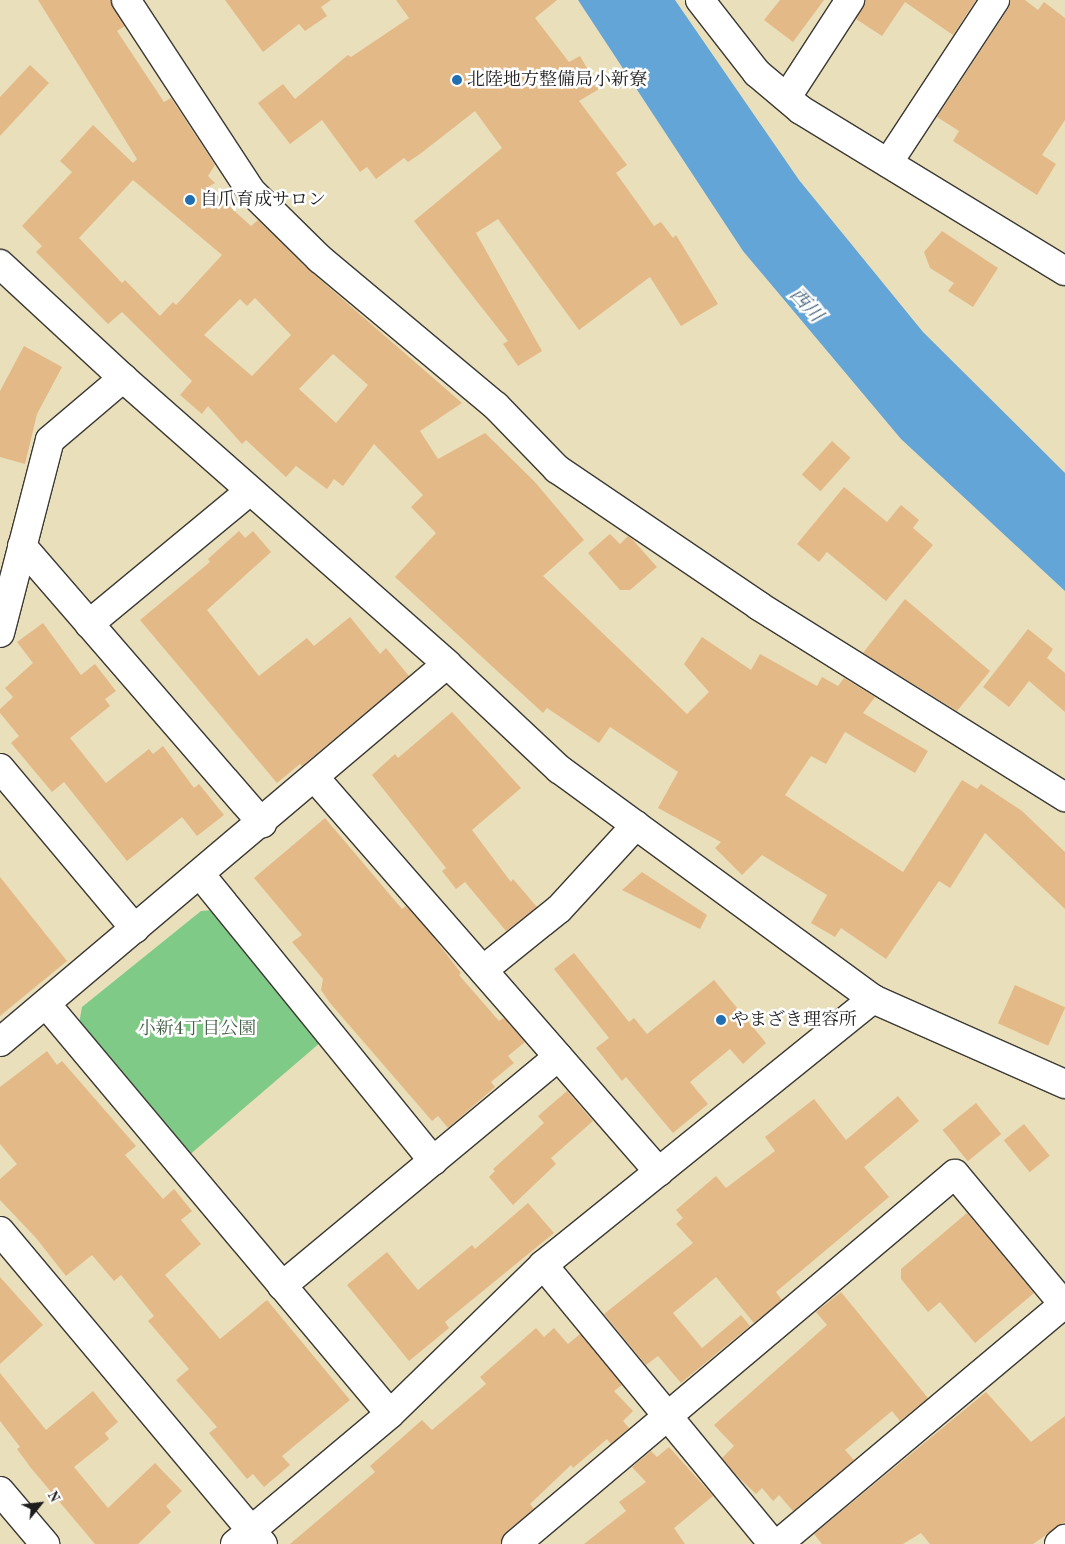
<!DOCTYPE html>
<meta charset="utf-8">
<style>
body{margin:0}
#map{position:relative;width:1065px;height:1544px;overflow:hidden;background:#e9dfbb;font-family:"Old Standard TT","Noto Serif JP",serif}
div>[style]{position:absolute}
.green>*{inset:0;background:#80ca87}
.water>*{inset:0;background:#64a5d7}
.building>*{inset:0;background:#e4b988;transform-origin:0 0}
.roads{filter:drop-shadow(1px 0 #3b3934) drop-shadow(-1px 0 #3b3934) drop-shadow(0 1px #3b3934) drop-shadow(0 -1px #3b3934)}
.minor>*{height:28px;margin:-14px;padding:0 14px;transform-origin:14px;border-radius:14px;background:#fff}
.dots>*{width:14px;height:14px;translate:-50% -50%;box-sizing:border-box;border:2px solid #fff;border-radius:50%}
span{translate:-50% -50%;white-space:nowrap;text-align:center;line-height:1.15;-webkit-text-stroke:5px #fff;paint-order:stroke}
.poi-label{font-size:18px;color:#1c1c1c}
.left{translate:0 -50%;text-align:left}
.park-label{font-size:18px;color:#446247}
.water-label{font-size:19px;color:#40607a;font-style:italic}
.north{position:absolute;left:15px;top:1479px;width:50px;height:50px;-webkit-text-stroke:4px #fff;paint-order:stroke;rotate:61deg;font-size:14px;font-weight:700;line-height:20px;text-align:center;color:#1c1c1c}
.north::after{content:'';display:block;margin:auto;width:18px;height:22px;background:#1c1c1c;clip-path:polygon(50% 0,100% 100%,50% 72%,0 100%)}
</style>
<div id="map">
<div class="green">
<i style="clip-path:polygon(213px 910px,321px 1042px,187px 1157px,79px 1024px,82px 1007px,201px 911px)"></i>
</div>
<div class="water">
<i style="clip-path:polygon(578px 0,675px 0,799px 180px,923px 332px,1065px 473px,1065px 591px,901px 439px,743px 251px)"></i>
</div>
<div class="building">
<i style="clip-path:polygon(evenodd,38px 0,111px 0,125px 26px,117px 31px,164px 102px,171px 98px,215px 165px,208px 176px,215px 183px,208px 187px,251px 226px,258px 220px,309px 270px,462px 403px,420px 431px,438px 459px,485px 433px,534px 481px,584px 540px,543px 576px,687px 714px,709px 692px,684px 664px,702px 637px,751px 670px,760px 654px,817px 686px,822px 677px,838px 686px,844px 678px,875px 697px,863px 713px,928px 751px,915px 773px,845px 732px,826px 764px,811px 756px,785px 795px,903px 872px,962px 780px,977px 789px,981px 784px,1022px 811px,1065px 852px,1065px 909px,985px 833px,950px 888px,939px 881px,886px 959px,841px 928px,835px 937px,811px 923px,827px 895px,762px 855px,742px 875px,715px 848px,721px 842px,658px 808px,678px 772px,610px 727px,599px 743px,547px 708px,543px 713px,395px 577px,436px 533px,411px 507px,423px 495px,374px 444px,343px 486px,334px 479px,327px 489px,296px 466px,286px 477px,246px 440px,242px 444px,208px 406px,202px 414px,180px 395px,192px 381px,122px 312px,108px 324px,36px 252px,42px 246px,22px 226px,72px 172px,60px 161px,93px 125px,133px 163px,137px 159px,38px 0,133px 180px,222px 255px,176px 305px,173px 302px,160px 316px,125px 280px,122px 283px,79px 238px,133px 180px,38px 0,255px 298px,291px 335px,252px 376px,204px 335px,240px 299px,247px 306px,255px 298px,38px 0,333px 354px,368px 385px,336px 423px,299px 389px,333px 354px)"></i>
<i style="clip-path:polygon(225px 0,331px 0,321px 7px,327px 16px,305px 31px,299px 24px,263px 52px)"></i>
<i style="clip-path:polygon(396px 0,557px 0,535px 18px,569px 62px,580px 56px,599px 89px,579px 101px,627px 165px,616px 173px,654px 226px,661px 222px,673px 238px,676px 235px,718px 304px,681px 326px,650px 277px,579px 330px,498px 219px,476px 233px,542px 351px,518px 366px,503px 344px,508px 341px,414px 221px,502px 148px,475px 111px,420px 154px,408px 162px,404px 158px,376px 179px,367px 167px,360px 172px,322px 120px,290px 144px,258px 103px,283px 84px,295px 99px,348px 55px,351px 57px,409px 18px)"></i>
<i style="clip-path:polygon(780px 0,824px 0,793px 42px,764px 20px)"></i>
<i style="clip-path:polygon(866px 0,976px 0,953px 35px,905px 2px,882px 36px,856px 19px)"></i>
<i style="clip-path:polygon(1010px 0,1025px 0,1038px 10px,1044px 2px,1065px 18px,1065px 120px,1042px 155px,1056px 164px,1037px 195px,953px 141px,959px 131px,937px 117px,1008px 9px)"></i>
<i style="clip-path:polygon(30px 65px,49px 83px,0 136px,0 97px)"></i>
<i style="clip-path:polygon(942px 231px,998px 268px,973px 307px,948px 291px,954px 283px,930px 268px,924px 252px)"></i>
<i style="clip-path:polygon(24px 346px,62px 367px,37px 414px,25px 464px,0 457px,0 391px)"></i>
<i style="left:832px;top:441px;width:25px;height:45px;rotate:42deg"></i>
<i style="clip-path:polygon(844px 487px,887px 522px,901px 505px,919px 520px,913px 528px,933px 545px,886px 601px,827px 552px,819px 562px,797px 544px)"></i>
<i style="clip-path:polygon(239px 531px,245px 538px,253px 531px,271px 552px,207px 610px,259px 676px,307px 638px,314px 646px,350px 617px,380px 654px,386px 648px,409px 676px,302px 766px,300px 764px,277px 783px,140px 620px,210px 562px,208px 559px)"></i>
<i style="clip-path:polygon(610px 534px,620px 544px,628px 536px,632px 539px,657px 567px,630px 590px,620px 590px,588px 553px)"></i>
<i style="clip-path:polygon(905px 599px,990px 671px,957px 711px,863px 653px)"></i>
<i style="clip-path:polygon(43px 623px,81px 675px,95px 664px,116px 691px,105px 699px,110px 706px,70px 738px,106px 783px,149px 749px,153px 754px,163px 746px,194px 788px,199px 784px,224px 815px,197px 836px,182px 817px,127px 861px,64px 782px,52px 792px,11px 743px,19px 736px,0 713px,0 709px,13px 697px,5px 688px,33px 663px,17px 642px)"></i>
<i style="clip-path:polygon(1028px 629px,1053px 649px,1047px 658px,1065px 673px,1065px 712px,1029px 681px,1009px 707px,983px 687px)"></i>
<i style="clip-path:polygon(452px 712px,521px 788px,472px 830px,511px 882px,513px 879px,537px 907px,506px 931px,465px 882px,456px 889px,442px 871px,446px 868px,372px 775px,395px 754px,398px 758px)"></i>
<i style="clip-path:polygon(325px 818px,402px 909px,406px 906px,431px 934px,461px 973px,459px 975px,499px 1021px,504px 1018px,525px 1042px,508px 1056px,514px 1063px,491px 1082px,495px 1087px,448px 1128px,438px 1116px,432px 1121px,330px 1003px,321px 990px,323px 979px,292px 942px,302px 935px,254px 878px)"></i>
<i style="clip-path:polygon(642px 872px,707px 915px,700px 929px,622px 890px)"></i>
<i style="clip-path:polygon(0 877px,67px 961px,0 1016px)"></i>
<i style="clip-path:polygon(574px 953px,629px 1022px,634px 1018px,647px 1034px,714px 980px,766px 1043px,743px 1064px,730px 1049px,690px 1082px,708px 1104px,673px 1133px,626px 1077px,622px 1081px,596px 1048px,609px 1038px,554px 969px)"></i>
<i style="left:1015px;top:985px;width:55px;height:42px;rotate:24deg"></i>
<i style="clip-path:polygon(47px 1051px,57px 1065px,62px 1061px,136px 1146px,125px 1155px,163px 1199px,174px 1189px,192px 1211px,181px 1220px,201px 1244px,165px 1275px,220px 1339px,267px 1300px,350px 1400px,282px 1456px,290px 1465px,264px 1487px,253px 1474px,247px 1479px,209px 1433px,217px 1427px,176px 1380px,189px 1369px,148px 1321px,154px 1316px,121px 1275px,114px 1281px,92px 1255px,66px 1276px,36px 1238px,0 1200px,0 1179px,17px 1164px,0 1144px,0 1087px)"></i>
<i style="clip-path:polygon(567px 1091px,593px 1121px,551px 1158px,556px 1164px,513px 1205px,489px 1177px,495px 1171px,493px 1169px,544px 1123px,538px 1116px)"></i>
<i style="clip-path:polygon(898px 1096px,919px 1121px,864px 1167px,889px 1197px,776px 1292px,782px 1300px,754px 1323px,716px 1277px,673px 1313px,702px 1348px,741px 1315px,750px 1326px,681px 1383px,658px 1356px,646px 1365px,604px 1314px,693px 1243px,676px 1224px,683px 1218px,676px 1210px,716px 1176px,726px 1188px,775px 1151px,765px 1137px,814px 1099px,846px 1140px)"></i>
<i style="left:976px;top:1103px;width:40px;height:43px;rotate:51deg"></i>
<i style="left:1024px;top:1124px;width:41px;height:26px;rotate:51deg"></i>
<i style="clip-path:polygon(528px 1203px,554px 1233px,445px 1322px,449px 1328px,409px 1361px,347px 1285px,387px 1252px,418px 1290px,472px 1245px,475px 1249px)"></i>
<i style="clip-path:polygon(967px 1213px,1034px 1293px,975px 1343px,940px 1302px,928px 1312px,901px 1279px,901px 1269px)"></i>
<i style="clip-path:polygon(0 1277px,43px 1325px,0 1364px)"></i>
<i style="clip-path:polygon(841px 1292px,928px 1398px,900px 1421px,892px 1411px,845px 1450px,854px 1460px,793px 1511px,779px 1495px,773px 1501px,762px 1488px,756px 1494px,737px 1476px,722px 1458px,734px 1446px,714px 1425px,827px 1325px,816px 1312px)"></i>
<i style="clip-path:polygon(536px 1328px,544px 1337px,554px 1328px,568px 1344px,580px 1334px,622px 1385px,614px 1391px,633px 1411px,623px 1421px,629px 1428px,611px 1444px,607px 1439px,573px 1468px,571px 1465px,530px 1504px,534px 1509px,506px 1532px,501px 1544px,290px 1544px,375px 1472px,370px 1466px,422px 1420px,432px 1430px,486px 1384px,480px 1377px)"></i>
<i style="clip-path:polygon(0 1373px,46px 1430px,93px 1391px,118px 1422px,105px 1433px,109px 1439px,74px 1467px,108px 1508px,155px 1463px,182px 1491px,166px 1506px,171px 1512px,138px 1544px,95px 1544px,31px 1468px,17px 1449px,20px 1447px,0 1421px)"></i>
<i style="clip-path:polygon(986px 1392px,1031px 1442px,1065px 1416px,1065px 1522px,1033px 1544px,930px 1544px,921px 1533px,903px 1544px,822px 1544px,814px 1534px)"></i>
<i style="clip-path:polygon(669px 1447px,713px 1496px,674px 1528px,685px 1544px,584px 1544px,626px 1511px,619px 1502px,646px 1482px,632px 1467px,651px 1451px,657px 1457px)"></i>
</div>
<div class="roads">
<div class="minor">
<i style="left:126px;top:0;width:228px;rotate:56.8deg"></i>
<i style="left:251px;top:191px;width:97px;rotate:44.6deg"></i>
<i style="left:320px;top:259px;width:229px;rotate:39.9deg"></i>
<i style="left:496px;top:406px;width:88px;rotate:45.9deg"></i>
<i style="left:557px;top:469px;width:244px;rotate:34.1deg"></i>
<i style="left:759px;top:606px;width:361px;rotate:32deg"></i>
<i style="left:700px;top:0;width:93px;rotate:52deg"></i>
<i style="left:757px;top:73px;width:57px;rotate:40.1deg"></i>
<i style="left:801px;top:110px;width:309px;rotate:31.4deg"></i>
<i style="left:787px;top:97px;width:116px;rotate:-57deg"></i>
<i style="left:888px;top:163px;width:195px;rotate:-56.7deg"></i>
<i style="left:0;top:264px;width:168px;rotate:42.8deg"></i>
<i style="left:123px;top:378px;width:432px;rotate:41.4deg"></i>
<i style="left:447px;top:664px;width:154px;rotate:43.2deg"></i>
<i style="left:559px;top:769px;width:389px;rotate:36.2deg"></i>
<i style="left:873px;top:999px;width:210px;rotate:23.9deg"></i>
<i style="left:22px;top:546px;width:367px;rotate:49.1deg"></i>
<i style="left:89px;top:624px;width:209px;rotate:-39.6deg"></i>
<i style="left:0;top:633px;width:199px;rotate:-75.5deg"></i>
<i style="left:50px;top:440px;width:96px;rotate:-40.3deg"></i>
<i style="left:0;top:768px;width:210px;rotate:50deg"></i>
<i style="left:315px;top:778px;width:523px;rotate:48.88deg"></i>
<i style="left:200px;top:874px;width:370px;rotate:50.9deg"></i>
<i style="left:483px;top:970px;width:97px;rotate:-38.8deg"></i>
<i style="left:559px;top:909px;width:114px;rotate:-47.5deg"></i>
<i style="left:46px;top:1004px;width:535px;rotate:50deg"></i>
<i style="left:0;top:1042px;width:585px;rotate:-40.22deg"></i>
<i style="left:0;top:1231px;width:409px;rotate:50deg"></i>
<i style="left:543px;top:1265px;width:362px;rotate:50.5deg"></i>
<i style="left:282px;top:1286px;width:359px;rotate:-39.7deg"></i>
<i style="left:0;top:1491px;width:70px;rotate:49.7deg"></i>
<i style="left:235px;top:1544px;width:202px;rotate:-40deg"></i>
<i style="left:390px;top:1414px;width:214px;rotate:-44.2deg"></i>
<i style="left:543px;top:1265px;width:424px;rotate:-38.9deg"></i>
<i style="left:516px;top:1544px;width:574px;rotate:-40.13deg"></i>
<i style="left:955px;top:1174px;width:172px;rotate:50.2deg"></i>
<i style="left:778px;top:1544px;width:373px;rotate:-40deg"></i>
<i style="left:1059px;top:1544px;width:8px;rotate:-40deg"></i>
</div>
</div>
<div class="dots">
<i style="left:457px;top:80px;background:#1f6fb2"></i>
<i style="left:190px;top:200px;background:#1f6fb2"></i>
<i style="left:721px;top:1020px;background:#1f6fb2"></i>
</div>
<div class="poi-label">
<span class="left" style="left:467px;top:80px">北陸地方整備局小新寮</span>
<span class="left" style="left:200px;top:200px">自爪育成サロン</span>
<span class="left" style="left:731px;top:1020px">やまざき理容所</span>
</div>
<div class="park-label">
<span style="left:197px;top:1029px">小新4丁目公園</span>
</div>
<div class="water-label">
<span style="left:805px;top:306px;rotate:47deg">西川</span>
</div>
<div class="north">N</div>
</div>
